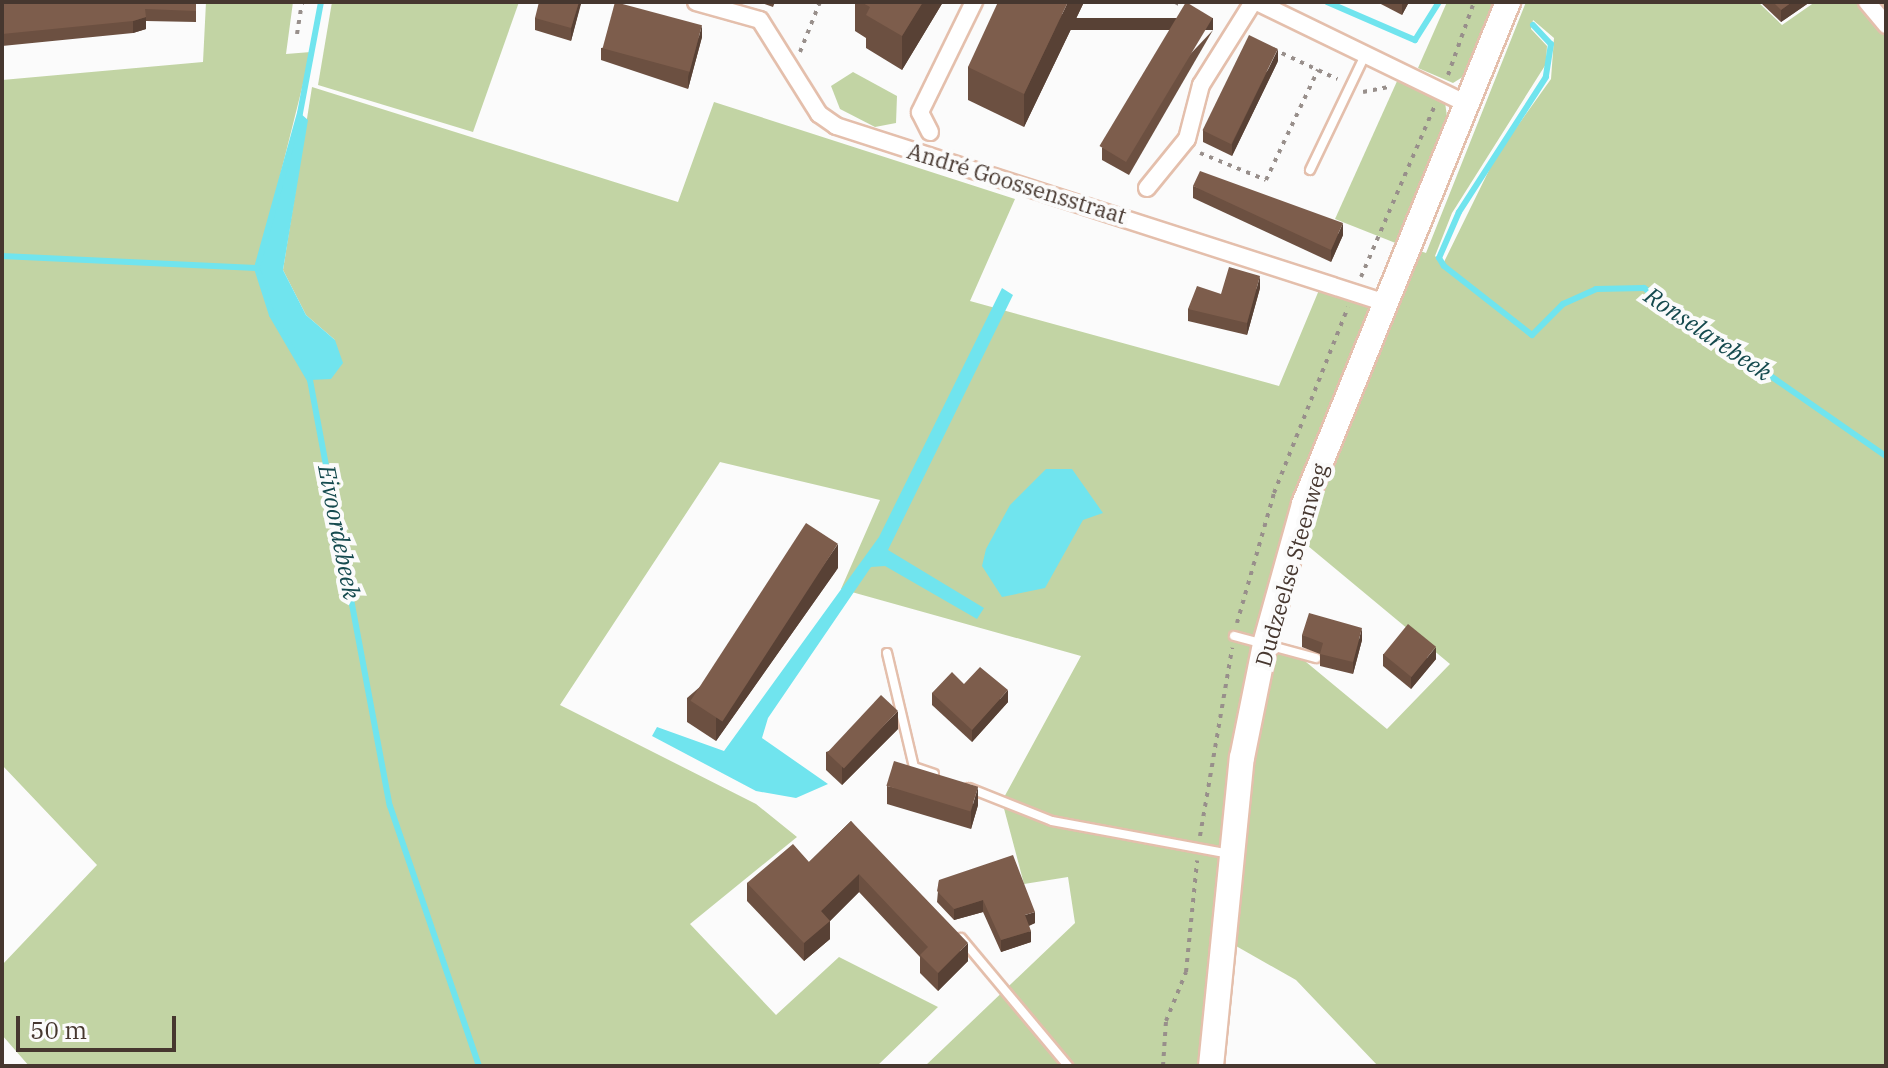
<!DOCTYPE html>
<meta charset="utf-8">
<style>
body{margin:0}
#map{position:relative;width:1888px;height:1068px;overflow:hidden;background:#fbfbfb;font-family:"IBM Plex Serif",serif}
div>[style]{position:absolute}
.green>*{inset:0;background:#c2d4a4}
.water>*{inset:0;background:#70e4ee}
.stream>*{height:6px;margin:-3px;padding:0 3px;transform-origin:3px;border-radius:3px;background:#70e4ee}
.path>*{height:4px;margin-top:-2px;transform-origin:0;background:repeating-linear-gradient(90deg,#988f8b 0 4px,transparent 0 10px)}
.roads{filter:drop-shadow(2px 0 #e4bfac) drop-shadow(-2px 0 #e4bfac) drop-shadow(0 2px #e4bfac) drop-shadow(0 -2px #e4bfac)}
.service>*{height:8px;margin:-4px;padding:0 4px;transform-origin:4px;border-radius:4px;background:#fff}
.minor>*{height:16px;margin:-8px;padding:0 8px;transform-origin:8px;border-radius:8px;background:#fff}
.secondary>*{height:24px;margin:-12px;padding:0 12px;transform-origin:12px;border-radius:12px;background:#fff}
.wall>*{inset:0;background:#6c5041}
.shaded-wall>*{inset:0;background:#584135;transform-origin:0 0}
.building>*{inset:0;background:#7d5d4c;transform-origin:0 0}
span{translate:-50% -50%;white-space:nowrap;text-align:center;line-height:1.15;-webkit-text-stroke:8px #fbfbfb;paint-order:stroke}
.street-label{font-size:22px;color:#46372f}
.water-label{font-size:24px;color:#154a4e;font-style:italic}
.frame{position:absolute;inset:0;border:4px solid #46372f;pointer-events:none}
.scale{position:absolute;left:16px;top:1016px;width:160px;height:36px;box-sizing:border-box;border:4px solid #46372f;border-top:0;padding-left:10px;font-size:24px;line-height:28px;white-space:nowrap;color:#46372f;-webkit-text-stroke:6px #fbfbfb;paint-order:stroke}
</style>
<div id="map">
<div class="green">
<i style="clip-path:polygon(evenodd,206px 2px,293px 2px,286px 54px,311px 52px,257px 268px,272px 315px,335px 340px,306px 315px,283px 270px,312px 87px,678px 202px,714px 102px,1015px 199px,970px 301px,1279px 386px,1324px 278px,1385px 303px,1409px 247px,1426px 253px,1526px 2px,1758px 2px,1782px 25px,1815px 2px,1886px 2px,1886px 1066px,1378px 1066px,1296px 980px,1222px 938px,1211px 1066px,925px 1066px,1075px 923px,1068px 877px,1024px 884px,1002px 801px,1081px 656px,841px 589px,880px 500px,720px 462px,560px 705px,756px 804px,797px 837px,690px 924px,776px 1015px,839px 957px,938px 1007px,877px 1066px,29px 1066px,2px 1035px,2px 965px,97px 865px,2px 765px,2px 80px,203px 62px,206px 2px,1533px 20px,1554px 38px,1551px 79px,1496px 156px,1443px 264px,1435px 256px,1452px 213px,1546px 64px,1547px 46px,1531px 29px,1533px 20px,206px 2px,1296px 536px,1450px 664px,1387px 729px,1294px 652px,1265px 643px,1296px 536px)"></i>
<i style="clip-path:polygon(332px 2px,519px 2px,473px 132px,318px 85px)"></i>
<i style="clip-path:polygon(1447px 2px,1493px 2px,1469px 73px,1453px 83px,1418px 68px)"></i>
<i style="clip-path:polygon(853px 72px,897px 96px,896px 123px,875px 127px,840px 109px,831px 86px)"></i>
<i style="clip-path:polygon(1398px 79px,1445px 102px,1448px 124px,1398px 244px,1335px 219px)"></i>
</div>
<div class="water">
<i style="clip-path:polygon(300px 113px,308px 120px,283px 270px,306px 315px,335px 340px,343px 363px,331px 379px,310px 380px,272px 315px,257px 268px)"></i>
<i style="clip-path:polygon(1002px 288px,1013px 295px,888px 550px,984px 608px,977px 619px,885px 566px,871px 567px,768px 718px,762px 738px,828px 784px,796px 798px,756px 791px,652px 736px,657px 727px,724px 751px,879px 537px)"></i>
<i style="clip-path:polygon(1046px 469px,1072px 469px,1103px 513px,1083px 520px,1045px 588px,1002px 597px,982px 566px,986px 549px,1010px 505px)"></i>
</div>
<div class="stream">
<i style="left:321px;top:2px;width:113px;rotate:100.7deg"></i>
<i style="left:300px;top:113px;width:161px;rotate:105.5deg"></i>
<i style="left:257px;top:268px;width:49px;rotate:72.3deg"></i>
<i style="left:272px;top:315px;width:75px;rotate:59.7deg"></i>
<i style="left:310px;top:380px;width:433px;rotate:79.4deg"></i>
<i style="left:390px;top:806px;width:275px;rotate:71.1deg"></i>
<i style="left:1327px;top:2px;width:96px;rotate:23.4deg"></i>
<i style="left:1415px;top:40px;width:45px;rotate:-57.7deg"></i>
<i style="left:1533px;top:25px;width:26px;rotate:47deg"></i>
<i style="left:1551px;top:44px;width:33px;rotate:99deg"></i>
<i style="left:1546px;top:77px;width:161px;rotate:122.8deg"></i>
<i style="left:1459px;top:212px;width:50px;rotate:113.5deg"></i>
<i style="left:1439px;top:258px;width:9px;rotate:58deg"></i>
<i style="left:1444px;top:266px;width:112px;rotate:38.1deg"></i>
<i style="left:1532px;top:335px;width:44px;rotate:-45deg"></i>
<i style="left:1563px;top:304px;width:36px;rotate:-24deg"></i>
<i style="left:1596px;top:289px;width:48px;rotate:-1.2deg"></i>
<i style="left:1644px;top:288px;width:295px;rotate:34.8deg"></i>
<i style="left:2px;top:256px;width:255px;rotate:2.7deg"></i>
</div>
<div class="path">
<i style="left:1175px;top:2px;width:11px;rotate:27deg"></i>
<i style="left:297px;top:34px;width:32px;rotate:-81deg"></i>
<i style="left:1273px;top:49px;width:71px;rotate:25.1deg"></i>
<i style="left:800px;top:52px;width:54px;rotate:-68.2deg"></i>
<i style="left:1448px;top:75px;width:77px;rotate:-70.4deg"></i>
<i style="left:1363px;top:92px;width:26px;rotate:-11deg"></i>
<i style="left:1200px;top:153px;width:71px;rotate:22.2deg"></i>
<i style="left:1266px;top:180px;width:122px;rotate:-64.7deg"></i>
<i style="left:1361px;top:277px;width:187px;rotate:-66.7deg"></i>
<i style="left:1237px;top:623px;width:135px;rotate:-74.1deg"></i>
<i style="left:1274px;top:493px;width:200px;rotate:-68.3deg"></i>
<i style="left:1200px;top:836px;width:191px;rotate:-80.3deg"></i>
<i style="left:1163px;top:1066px;width:45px;rotate:-86.2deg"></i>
<i style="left:1166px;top:1021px;width:53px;rotate:-67.8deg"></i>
<i style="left:1186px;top:972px;width:112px;rotate:-84.3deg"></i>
</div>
<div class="roads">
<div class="service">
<i style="left:1310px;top:170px;width:127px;rotate:-64.4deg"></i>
<i style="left:1234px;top:636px;width:85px;rotate:15deg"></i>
<i style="left:887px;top:653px;width:117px;rotate:76.7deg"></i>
<i style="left:914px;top:767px;width:21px;rotate:19deg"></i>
<i style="left:969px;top:788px;width:89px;rotate:21.7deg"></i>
<i style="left:1052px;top:821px;width:181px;rotate:10.5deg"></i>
<i style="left:961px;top:938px;width:167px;rotate:50.1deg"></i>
</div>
<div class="minor">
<i style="left:696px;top:2px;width:66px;rotate:15.7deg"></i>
<i style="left:760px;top:20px;width:111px;rotate:57.9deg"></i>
<i style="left:819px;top:114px;width:21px;rotate:35deg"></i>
<i style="left:836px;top:126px;width:578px;rotate:17.84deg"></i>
<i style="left:1257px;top:2px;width:236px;rotate:25.9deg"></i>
<i style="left:1867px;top:2px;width:30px;rotate:50deg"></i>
<i style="left:930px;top:132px;width:22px;rotate:-117deg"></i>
<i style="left:920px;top:112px;width:123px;rotate:-63.9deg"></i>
<i style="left:1147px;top:188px;width:63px;rotate:-50.8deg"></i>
<i style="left:1187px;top:139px;width:56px;rotate:-75.5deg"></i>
<i style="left:1201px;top:85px;width:98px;rotate:-57.9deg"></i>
</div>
<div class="secondary">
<i style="left:1211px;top:1066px;width:310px;rotate:-84.3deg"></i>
<i style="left:1242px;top:758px;width:116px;rotate:-78.6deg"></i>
<i style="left:1265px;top:644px;width:145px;rotate:-74.4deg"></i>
<i style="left:1304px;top:504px;width:542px;rotate:-67.88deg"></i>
</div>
</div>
<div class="wall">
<i style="clip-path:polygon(2px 2px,196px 2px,196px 22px,146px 21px,146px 29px,133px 33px,2px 46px)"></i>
<i style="clip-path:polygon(581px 2px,571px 41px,535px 30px,535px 18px)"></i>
<i style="clip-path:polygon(759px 2px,775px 2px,773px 7px)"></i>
<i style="clip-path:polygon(855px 2px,943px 2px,902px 70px,866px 48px,866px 38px,855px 31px)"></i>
<i style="clip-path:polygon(1084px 2px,1024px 127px,968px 100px,968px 67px)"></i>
<i style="clip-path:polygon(1377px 2px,1409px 2px,1402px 15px)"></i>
<i style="clip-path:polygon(1760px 2px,1810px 2px,1781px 22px)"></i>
<i style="clip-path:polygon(1213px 30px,1129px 175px,1102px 160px,1102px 148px)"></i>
<i style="clip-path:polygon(702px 37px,688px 89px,601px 60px,601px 48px)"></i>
<i style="clip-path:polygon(1278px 61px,1232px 156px,1203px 142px,1203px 130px)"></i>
<i style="clip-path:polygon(1193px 186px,1343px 235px,1331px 262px,1193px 198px)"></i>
<i style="clip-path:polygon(1260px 288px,1247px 335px,1188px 321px,1188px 309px,1221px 294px)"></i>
<i style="clip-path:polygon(838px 568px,716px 741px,687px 722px,687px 698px)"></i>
<i style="clip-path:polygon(1302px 635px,1362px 640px,1353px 674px,1320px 666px,1320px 654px,1302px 647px)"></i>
<i style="clip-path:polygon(1383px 654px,1436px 659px,1411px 689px,1383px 666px)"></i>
<i style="clip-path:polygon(964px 684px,1008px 702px,972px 742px,932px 705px,932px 693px)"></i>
<i style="clip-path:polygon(898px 729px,842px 785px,826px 770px,826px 752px)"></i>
<i style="clip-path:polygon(887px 786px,978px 805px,971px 829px,887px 804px)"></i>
<i style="clip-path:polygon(851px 821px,968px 961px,938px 991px,920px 973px,920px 957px,859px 892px,830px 921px,830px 939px,804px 961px,747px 901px,747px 883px,809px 862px)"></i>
<i style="clip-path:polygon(939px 880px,1035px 923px,1029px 926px,1031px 942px,1001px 952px,983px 912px,954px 920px,937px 902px)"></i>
</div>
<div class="shaded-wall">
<i style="clip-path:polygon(579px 2px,581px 2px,581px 4px,571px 41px,571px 28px)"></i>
<i style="clip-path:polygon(923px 2px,943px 2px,902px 70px,902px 36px)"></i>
<i style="clip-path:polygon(1068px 2px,1084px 2px,1024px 127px,1024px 94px)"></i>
<i style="clip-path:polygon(1403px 2px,1409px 2px,1402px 15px,1402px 3px)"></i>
<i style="clip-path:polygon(1792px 2px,1810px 2px,1781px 22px,1781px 10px)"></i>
<i style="clip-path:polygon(146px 17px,146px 29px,133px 33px,133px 21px)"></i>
<i style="left:1213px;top:18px;width:12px;height:168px;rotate:90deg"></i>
<i style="clip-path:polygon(702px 25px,702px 37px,688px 89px,688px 77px)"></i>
<i style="clip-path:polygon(1278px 49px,1278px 61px,1232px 156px,1232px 144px)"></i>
<i style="clip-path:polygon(1343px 223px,1343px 235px,1331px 262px,1331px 250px)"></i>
<i style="clip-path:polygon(1260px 276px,1260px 288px,1247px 335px,1247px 323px)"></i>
<i style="clip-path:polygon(838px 544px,838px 568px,716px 741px,716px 718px)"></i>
<i style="clip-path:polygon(1362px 628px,1362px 640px,1353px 674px,1353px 662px)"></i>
<i style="clip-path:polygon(1436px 647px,1436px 659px,1411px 689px,1411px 677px)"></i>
<i style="clip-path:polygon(1008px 690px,1008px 702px,972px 742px,972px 730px)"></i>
<i style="clip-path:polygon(898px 711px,898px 729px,842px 785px,842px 767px)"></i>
<i style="clip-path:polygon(978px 787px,978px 805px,971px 829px,971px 811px)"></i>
<i style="clip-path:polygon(859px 874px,859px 892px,825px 926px,830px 921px,830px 939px,804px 961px,804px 943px,821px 911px)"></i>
<i style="clip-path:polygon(983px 900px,983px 912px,954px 920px,954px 909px)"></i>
<i style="clip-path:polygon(1035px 912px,1035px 923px,1025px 927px,1025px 915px)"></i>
<i style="clip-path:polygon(1031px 931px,1031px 942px,1001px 952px,1001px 940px)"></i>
<i style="clip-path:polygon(968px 943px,968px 961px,938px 991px,938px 973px)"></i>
</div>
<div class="building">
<i style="clip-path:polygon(2px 2px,196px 2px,196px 11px,145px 9px,146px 17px,133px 21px,2px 34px)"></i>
<i style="clip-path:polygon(539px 2px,579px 2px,571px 28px,535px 18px)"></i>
<i style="left:615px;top:2px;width:90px;height:48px;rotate:15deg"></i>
<i style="clip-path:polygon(861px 2px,923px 2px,902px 36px,866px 15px,870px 7px)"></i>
<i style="clip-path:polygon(998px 2px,1068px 2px,1024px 94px,968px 67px)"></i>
<i style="left:1186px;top:2px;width:31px;height:168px;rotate:31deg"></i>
<i style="clip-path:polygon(1773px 2px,1792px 2px,1781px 10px)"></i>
<i style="left:1249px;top:35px;width:32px;height:106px;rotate:26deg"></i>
<i style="clip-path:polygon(1200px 171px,1343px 223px,1331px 250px,1193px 186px)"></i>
<i style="clip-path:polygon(1229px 267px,1260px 276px,1247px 323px,1188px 309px,1197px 286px,1221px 294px)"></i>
<i style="left:806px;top:523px;width:38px;height:212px;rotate:33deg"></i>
<i style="clip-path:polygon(1309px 613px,1362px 628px,1353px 662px,1320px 654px,1323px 643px,1302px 635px)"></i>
<i style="left:1408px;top:624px;width:36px;height:39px;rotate:39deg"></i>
<i style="clip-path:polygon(980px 667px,1008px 690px,972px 730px,932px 693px,952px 672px,964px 684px)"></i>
<i style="left:881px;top:695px;width:23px;height:79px;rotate:43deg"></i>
<i style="left:894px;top:761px;width:88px;height:26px;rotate:17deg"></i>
<i style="clip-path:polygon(851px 821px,968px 943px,938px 973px,920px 955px,928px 947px,859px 874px,821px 911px,830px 921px,804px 943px,747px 883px,793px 844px,809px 862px)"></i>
<i style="clip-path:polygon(1013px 855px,1035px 912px,1025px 915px,1031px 931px,1001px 940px,983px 900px,954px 909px,937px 891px,939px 880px)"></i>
</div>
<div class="street-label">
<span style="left:1017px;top:183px;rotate:17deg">André Goossensstraat</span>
<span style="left:1291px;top:565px;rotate:-74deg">Dudzeelse Steenweg</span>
</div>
<div class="water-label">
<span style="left:1708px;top:334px;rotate:34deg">Ronselarebeek</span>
<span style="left:339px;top:532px;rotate:79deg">Eivoordebeek</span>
</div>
<div class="frame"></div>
<div class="scale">50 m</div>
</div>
